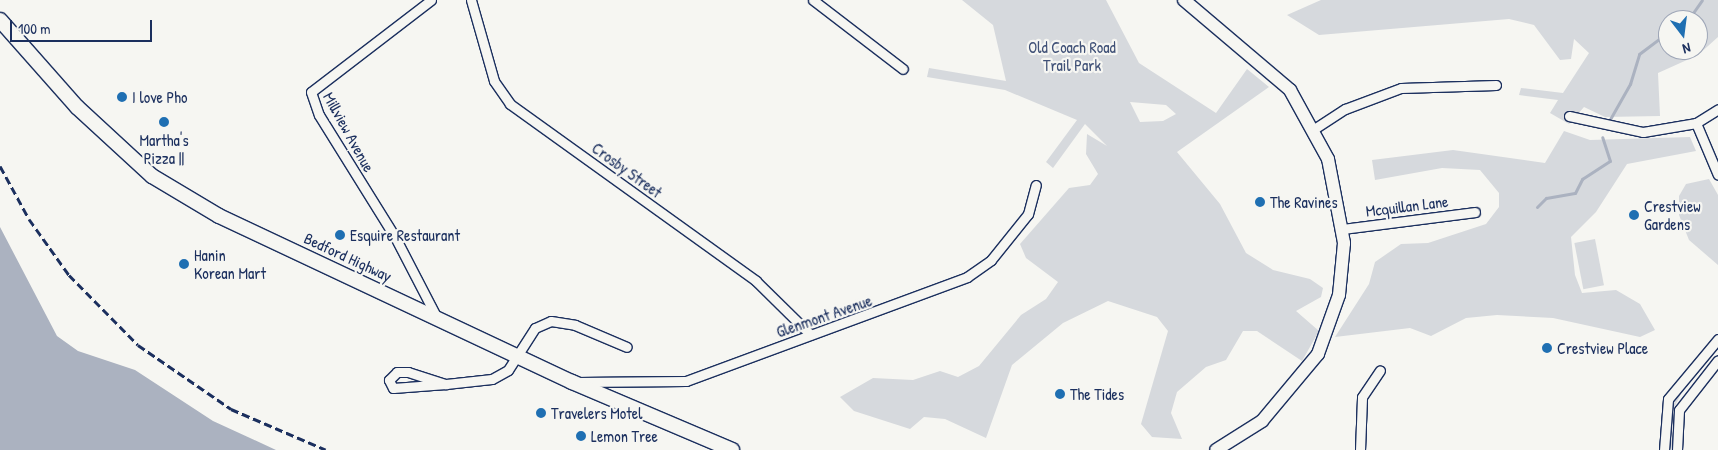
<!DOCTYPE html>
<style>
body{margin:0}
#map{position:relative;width:1718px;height:450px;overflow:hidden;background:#f6f6f2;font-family:"Patrick Hand",sans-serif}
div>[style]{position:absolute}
.green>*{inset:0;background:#d6d9dd;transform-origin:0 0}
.water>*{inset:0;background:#abb2c0}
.stream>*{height:3px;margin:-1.5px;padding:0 1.5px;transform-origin:1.5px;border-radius:1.5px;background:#abb2c0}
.roads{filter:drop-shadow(1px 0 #1b2f5e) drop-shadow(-1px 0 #1b2f5e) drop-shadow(0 1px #1b2f5e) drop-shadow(0 -1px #1b2f5e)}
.street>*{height:9px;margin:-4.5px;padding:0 4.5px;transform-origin:4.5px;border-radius:4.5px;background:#f6f6f2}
.secondary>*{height:12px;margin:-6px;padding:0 6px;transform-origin:6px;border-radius:6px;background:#f6f6f2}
.primary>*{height:14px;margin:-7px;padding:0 7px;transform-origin:7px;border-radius:7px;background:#f6f6f2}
.rail>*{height:3px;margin-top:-1.5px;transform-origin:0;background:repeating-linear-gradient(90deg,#1b2f5e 0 8px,transparent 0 12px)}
.dots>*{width:14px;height:14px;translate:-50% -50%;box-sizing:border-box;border:2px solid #f6f6f2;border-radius:50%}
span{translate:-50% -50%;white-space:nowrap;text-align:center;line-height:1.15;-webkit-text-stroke:4.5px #f6f6f2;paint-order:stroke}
.park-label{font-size:16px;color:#405177}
.poi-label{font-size:16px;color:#1b2f5e}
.left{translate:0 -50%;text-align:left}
.street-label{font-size:16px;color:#1b2f5e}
.north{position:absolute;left:1658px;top:10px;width:50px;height:50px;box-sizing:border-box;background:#f6f6f2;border:1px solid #9ea6b7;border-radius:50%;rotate:165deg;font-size:14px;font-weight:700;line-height:20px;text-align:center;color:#1b2f5e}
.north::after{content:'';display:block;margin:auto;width:18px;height:22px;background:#1f6fb2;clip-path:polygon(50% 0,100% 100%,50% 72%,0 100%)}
.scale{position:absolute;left:10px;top:20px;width:142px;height:22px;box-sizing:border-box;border:2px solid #1b2f5e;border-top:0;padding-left:6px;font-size:15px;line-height:18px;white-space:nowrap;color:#1b2f5e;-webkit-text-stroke:4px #f6f6f2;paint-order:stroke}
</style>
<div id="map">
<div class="green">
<i style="clip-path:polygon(evenodd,962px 0,1106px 0,1139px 63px,1216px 113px,1247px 69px,1269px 87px,1177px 152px,1220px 204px,1246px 253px,1273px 270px,1310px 279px,1323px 288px,1321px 297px,1296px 311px,1319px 331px,1302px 361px,1257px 331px,1243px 331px,1226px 360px,1206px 367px,1177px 392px,1171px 413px,1182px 439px,1152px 437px,1141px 424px,1168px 331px,1157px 317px,1108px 301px,1063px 323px,1012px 365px,986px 438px,945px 419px,924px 417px,910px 429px,854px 411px,840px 397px,873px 378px,913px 380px,940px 371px,958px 377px,979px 366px,1021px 315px,1046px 299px,1058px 282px,1026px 258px,1020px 244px,1069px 188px,1090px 185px,1098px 174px,1086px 154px,1087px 134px,1107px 146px,1085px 124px,1053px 168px,1046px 162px,1077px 120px,1005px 90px,927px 77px,929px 68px,1006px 81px,993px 25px,962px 0,1130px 102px,1166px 105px,1176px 114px,1163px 121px,1140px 122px,1130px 102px)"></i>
<i style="clip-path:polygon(evenodd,1321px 0,1718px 0,1718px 37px,1698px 55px,1658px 73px,1660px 116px,1605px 117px,1584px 107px,1569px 124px,1550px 113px,1558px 100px,1519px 95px,1521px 88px,1563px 93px,1589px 53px,1574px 39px,1571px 59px,1560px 60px,1534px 25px,1509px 19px,1319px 35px,1287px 15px,1321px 0,1668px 20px,1698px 20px,1698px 50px,1668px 50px,1668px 20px)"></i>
<i style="clip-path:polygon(1564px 131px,1590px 140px,1690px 137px,1696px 151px,1627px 164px,1596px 212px,1571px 237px,1575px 275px,1582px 293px,1616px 290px,1640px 304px,1655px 330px,1640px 337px,1553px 318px,1497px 315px,1466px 318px,1431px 336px,1410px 328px,1335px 337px,1369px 284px,1375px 262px,1401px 244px,1428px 243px,1486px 224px,1499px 207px,1499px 193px,1480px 170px,1442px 168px,1375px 180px,1372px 160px,1453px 150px,1545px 163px)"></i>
<i style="clip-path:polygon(1709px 179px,1718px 195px,1718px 265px,1689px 240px,1679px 215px,1679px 196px,1686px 184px)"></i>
<i style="left:1595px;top:239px;width:47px;height:21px;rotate:79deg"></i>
<i style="clip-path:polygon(1685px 386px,1674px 408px,1672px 450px,1667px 450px,1671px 405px)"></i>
</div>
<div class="water">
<i style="clip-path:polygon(0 227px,57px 336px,78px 351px,135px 370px,213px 421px,276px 450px,0 450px)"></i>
</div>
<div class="stream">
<i style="left:1688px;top:20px;width:24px;rotate:-55deg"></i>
<i style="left:1609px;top:121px;width:43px;rotate:-60.4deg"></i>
<i style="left:1630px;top:84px;width:31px;rotate:-73deg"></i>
<i style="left:1639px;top:54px;width:36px;rotate:-37deg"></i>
<i style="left:1537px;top:207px;width:13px;rotate:-45deg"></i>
<i style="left:1546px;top:198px;width:29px;rotate:-10deg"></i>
<i style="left:1575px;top:193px;width:16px;rotate:-63deg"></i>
<i style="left:1582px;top:179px;width:33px;rotate:-33deg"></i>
<i style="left:1610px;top:161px;width:25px;rotate:-108deg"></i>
</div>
<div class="roads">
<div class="street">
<i style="left:431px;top:0;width:151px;rotate:142.5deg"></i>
<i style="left:311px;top:92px;width:24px;rotate:71deg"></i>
<i style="left:319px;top:115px;width:144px;rotate:58.1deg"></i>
<i style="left:395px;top:237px;width:91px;rotate:62.6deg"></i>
<i style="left:471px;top:0;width:84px;rotate:74.1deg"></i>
<i style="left:494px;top:81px;width:28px;rotate:55deg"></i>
<i style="left:510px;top:104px;width:303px;rotate:35.7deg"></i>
<i style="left:756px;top:281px;width:76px;rotate:44.5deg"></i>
<i style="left:813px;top:0;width:113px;rotate:37.5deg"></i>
<i style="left:1569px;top:116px;width:76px;rotate:12.2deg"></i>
<i style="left:1643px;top:132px;width:54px;rotate:-9.6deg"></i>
<i style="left:1696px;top:123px;width:26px;rotate:-32deg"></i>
<i style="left:1696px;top:123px;width:56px;rotate:67.1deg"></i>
<i style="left:1314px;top:129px;width:37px;rotate:-33deg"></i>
<i style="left:1345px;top:109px;width:60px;rotate:-20.6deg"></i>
<i style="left:1401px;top:88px;width:95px;rotate:-1.8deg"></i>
<i style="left:1343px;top:229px;width:133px;rotate:-7.3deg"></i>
<i style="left:578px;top:382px;width:108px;rotate:-0.5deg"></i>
<i style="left:686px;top:381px;width:300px;rotate:-20.3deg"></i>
<i style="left:967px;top:277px;width:29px;rotate:-35deg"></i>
<i style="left:991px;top:260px;width:59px;rotate:-51.2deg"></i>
<i style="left:1028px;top:214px;width:30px;rotate:-75deg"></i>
<i style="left:446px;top:384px;width:53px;rotate:175.7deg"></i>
<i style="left:393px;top:388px;width:9px;rotate:-117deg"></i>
<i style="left:389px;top:380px;width:11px;rotate:-45deg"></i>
<i style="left:397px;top:372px;width:11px"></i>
<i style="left:408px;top:372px;width:40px;rotate:18deg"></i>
<i style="left:446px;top:384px;width:46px;rotate:-6.2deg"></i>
<i style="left:492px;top:379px;width:18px;rotate:-29deg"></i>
<i style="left:508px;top:370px;width:50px;rotate:-57.3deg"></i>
<i style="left:535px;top:328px;width:17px;rotate:-24deg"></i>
<i style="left:551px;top:321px;width:24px;rotate:9deg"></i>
<i style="left:575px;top:325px;width:56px;rotate:22.9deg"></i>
<i style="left:1360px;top:450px;width:53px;rotate:-87.8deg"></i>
<i style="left:1362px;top:397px;width:32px;rotate:-56deg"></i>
<i style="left:1664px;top:450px;width:51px;rotate:-85.5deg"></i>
<i style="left:1668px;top:399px;width:78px;rotate:-50.2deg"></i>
<i style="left:1677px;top:450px;width:40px;rotate:-87.1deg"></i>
<i style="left:1679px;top:410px;width:63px;rotate:-52deg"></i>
</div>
<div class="secondary">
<i style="left:1184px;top:0;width:139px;rotate:40.3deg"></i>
<i style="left:1290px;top:90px;width:79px;rotate:61.2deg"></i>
<i style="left:1328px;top:159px;width:86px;rotate:79.2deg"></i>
<i style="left:1344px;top:243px;width:52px;rotate:95.5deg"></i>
<i style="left:1339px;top:295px;width:63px;rotate:109.6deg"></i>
<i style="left:1318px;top:354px;width:87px;rotate:129.9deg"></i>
<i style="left:1262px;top:421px;width:54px;rotate:147.8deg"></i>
</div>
<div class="primary">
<i style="left:0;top:20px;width:116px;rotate:48.5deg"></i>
<i style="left:77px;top:107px;width:102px;rotate:42.6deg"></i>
<i style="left:152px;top:176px;width:78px;rotate:30.8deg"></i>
<i style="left:219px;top:216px;width:390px;rotate:25.2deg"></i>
<i style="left:572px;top:382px;width:174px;rotate:23deg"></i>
</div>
</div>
<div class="rail">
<i style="left:0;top:166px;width:60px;rotate:61.3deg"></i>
<i style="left:29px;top:219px;width:69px;rotate:54.5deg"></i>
<i style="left:69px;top:275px;width:98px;rotate:45.4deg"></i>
<i style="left:138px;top:345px;width:113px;rotate:34.5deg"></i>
<i style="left:231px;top:409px;width:103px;rotate:23.3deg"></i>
</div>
<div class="dots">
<i style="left:122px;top:97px;background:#1f6fb2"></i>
<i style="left:164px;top:122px;background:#1f6fb2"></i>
<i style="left:1260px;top:202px;background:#1f6fb2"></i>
<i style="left:1634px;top:215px;background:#1f6fb2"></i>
<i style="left:340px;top:235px;background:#1f6fb2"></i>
<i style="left:184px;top:264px;background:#1f6fb2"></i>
<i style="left:1547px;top:348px;background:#1f6fb2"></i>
<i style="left:1060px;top:394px;background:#1f6fb2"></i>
<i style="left:541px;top:413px;background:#1f6fb2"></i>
<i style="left:581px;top:436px;background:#1f6fb2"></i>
</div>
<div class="park-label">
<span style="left:1072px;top:56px">Old Coach Road<br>Trail Park</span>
</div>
<div class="poi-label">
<span class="left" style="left:132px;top:97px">I love Pho</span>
<span style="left:164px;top:149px">Martha's<br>Pizza ||</span>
<span class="left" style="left:1270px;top:202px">The Ravines</span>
<span class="left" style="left:1644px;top:215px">Crestview<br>Gardens</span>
<span class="left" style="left:350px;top:235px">Esquire Restaurant</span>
<span class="left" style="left:194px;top:264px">Hanin<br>Korean Mart</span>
<span class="left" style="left:1557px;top:348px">Crestview Place</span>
<span class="left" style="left:1070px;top:394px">The Tides</span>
<span class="left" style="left:551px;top:413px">Travelers Motel</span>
<span class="left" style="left:591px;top:436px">Lemon Tree</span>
</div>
<div class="street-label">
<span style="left:349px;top:132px;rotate:61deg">Millview Avenue</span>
<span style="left:627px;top:170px;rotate:36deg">Crosby Street</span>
<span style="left:1407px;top:206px;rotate:-7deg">Mcquillan Lane</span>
<span style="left:348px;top:257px;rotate:25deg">Bedford Highway</span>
<span style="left:824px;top:316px;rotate:-19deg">Glenmont Avenue</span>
</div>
<div class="north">N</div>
<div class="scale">100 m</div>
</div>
